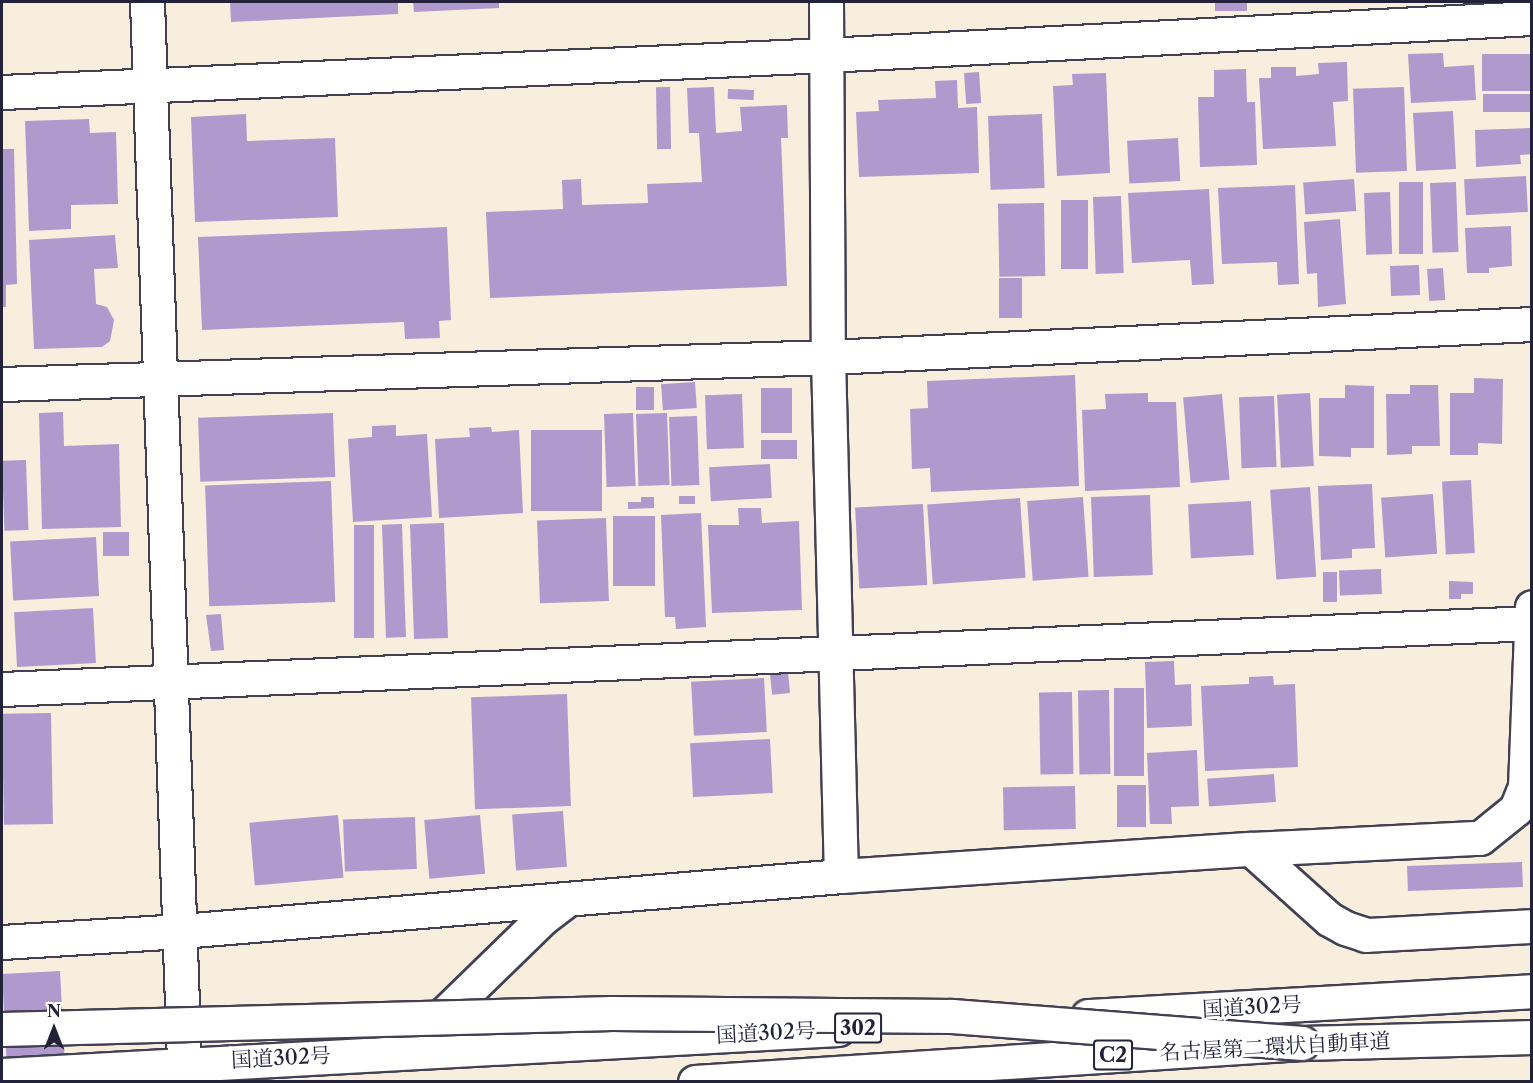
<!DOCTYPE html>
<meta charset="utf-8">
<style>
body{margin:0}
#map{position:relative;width:1533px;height:1083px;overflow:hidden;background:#f8eedd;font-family:"Libre Caslon Text","Noto Serif JP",serif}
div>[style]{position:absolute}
.building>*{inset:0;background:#af99cd;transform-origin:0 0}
.roads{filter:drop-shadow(2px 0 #424153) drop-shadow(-2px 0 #424153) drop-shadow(0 2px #424153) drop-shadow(0 -2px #424153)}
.street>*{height:33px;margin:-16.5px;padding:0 16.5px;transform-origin:16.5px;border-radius:16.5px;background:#fff}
.highway>*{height:33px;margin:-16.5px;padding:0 16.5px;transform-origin:16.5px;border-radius:16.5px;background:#fff}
.bridges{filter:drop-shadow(2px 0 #424153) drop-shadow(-2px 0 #424153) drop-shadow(0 2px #424153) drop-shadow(0 -2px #424153)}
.highway-bridge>*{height:33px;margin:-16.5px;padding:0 16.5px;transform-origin:16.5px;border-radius:16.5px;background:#fff}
span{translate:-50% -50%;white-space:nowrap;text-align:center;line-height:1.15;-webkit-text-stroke:6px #fff;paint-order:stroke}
.shield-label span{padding:2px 4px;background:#fff;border:2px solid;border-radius:4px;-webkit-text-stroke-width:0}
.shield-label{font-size:20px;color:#22223b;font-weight:700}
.street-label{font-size:21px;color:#22223b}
.frame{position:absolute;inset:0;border:3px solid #22223b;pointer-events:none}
.north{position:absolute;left:24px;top:999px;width:60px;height:60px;-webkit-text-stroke:4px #fff;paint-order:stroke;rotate:0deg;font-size:16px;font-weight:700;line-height:24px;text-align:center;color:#22223b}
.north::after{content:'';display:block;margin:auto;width:21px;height:27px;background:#22223b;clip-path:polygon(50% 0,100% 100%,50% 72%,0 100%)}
</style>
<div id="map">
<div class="building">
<i style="clip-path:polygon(230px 2px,398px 2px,398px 14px,231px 22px)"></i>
<i style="clip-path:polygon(413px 2px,499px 2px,499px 8px,414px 12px)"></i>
<i style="left:1215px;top:2px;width:32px;height:9px"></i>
<i style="clip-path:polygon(1443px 53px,1444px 67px,1474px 65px,1476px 100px,1411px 103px,1408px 54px)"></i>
<i style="left:1482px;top:54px;width:48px;height:37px"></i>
<i style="clip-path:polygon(1347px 62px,1348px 101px,1333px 102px,1336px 146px,1263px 149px,1259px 78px,1271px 78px,1271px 67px,1296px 67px,1296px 76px,1319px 74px,1318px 63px)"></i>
<i style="clip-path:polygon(1246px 69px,1247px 102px,1255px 102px,1257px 165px,1200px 167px,1198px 97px,1214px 97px,1214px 70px)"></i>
<i style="left:979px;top:72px;width:31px;height:15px;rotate:86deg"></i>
<i style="clip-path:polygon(1106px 73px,1110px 173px,1057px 176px,1053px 86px,1073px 85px,1072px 74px)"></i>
<i style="clip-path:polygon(957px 80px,958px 108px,977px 107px,979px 173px,859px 177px,856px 112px,879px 111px,878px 100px,936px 98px,935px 81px)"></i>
<i style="left:670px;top:87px;width:62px;height:14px;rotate:89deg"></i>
<i style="clip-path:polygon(714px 87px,716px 133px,742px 131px,740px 107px,787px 105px,788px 138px,781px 138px,787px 286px,490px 298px,486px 212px,563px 209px,562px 180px,581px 179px,582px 205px,648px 203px,647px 184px,702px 182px,699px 133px,689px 133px,687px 88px)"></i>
<i style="left:1404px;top:87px;width:84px;height:51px;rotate:88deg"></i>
<i style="left:728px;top:89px;width:26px;height:10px;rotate:2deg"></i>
<i style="left:1483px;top:94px;width:49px;height:18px"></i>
<i style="left:1453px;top:111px;width:58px;height:40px;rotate:87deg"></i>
<i style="clip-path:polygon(246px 114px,247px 141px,335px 138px,338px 217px,195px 222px,191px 117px)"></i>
<i style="left:1042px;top:114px;width:74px;height:54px;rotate:88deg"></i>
<i style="clip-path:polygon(89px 119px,90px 133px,116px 132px,118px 204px,71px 205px,71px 229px,29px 231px,25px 121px)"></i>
<i style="clip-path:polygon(1532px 128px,1532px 154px,1520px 155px,1521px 164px,1476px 167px,1475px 130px)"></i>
<i style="left:1178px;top:138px;width:43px;height:51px;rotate:87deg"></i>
<i style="clip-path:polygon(2px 149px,14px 149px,17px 284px,6px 285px,6px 307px,2px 307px)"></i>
<i style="left:1526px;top:176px;width:36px;height:62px;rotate:87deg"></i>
<i style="left:1354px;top:179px;width:32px;height:51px;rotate:86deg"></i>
<i style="left:1399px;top:182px;width:24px;height:72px"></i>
<i style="left:1456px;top:182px;width:70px;height:26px;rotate:88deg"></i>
<i style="clip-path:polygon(1295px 185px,1299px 284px,1278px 285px,1277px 262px,1222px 264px,1218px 188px)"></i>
<i style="clip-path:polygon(1209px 189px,1214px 284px,1192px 285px,1190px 260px,1132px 263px,1128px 193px)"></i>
<i style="left:1390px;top:192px;width:62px;height:26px;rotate:88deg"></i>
<i style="left:1121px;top:196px;width:77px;height:28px;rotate:88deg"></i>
<i style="left:1061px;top:200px;width:27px;height:69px"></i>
<i style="left:1044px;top:203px;width:73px;height:46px;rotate:89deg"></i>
<i style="clip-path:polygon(1340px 219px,1346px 304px,1318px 307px,1317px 273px,1307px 274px,1304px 222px)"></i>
<i style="clip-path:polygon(1511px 226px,1512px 266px,1489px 268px,1489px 273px,1467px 273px,1465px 228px)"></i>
<i style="clip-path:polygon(447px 227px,451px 320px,439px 321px,440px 338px,405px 339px,404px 322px,202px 330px,198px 237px)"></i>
<i style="clip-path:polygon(115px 235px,118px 268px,94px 269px,96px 304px,107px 307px,114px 320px,110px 341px,102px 347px,34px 349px,29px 240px)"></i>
<i style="left:1419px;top:265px;width:30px;height:29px;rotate:88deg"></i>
<i style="left:1443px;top:268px;width:32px;height:16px;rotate:86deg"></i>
<i style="left:999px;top:278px;width:23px;height:40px"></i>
<i style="clip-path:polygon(1075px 375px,1079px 486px,931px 492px,930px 468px,912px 469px,910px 409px,928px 408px,927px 381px)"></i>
<i style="clip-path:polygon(1474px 378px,1503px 379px,1502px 444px,1478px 443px,1478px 455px,1450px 455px,1450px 393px,1474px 393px)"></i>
<i style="left:695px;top:382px;width:26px;height:34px;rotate:86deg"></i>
<i style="clip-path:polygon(1345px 385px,1374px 386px,1374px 448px,1351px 448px,1351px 457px,1319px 456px,1319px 398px,1345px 398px)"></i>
<i style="clip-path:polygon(1410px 385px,1438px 385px,1440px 446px,1412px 446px,1412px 454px,1387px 455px,1386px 394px,1410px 394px)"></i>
<i style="left:636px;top:387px;width:18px;height:23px"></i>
<i style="left:761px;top:388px;width:31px;height:45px"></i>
<i style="clip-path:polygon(1148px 393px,1148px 402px,1176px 402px,1180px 487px,1085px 491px,1082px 410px,1106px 409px,1105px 394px)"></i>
<i style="left:1310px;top:393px;width:73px;height:33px;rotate:87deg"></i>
<i style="left:742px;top:394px;width:54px;height:37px;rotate:88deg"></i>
<i style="left:1222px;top:394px;width:86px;height:39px;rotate:85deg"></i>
<i style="left:1274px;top:396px;width:71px;height:35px;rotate:88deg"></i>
<i style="clip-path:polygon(63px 412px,64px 446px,119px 444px,121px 527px,42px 529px,39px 413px)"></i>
<i style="left:333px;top:413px;width:64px;height:135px;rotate:88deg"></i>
<i style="left:633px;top:413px;width:73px;height:29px;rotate:88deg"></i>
<i style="left:667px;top:413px;width:72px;height:31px;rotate:88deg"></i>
<i style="left:697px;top:416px;width:69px;height:28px;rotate:88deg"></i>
<i style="clip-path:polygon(396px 425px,396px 436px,427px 434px,432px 517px,353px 522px,348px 439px,372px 437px,372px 426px)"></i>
<i style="clip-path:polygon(491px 427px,492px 432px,519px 430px,523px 513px,439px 518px,435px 439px,470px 437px,469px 428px)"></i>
<i style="left:531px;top:430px;width:71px;height:81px"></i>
<i style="left:761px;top:440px;width:36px;height:19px"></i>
<i style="left:26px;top:460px;width:70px;height:24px;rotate:88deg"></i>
<i style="left:770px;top:464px;width:34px;height:61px;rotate:87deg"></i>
<i style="left:1471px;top:480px;width:73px;height:29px;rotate:87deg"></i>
<i style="left:331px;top:481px;width:121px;height:126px;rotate:88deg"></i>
<i style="clip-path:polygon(1372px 484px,1375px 548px,1352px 549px,1352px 558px,1321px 560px,1318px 486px)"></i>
<i style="left:1310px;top:487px;width:90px;height:40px;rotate:86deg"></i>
<i style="left:1433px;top:494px;width:60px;height:52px;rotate:86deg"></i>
<i style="left:1150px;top:495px;width:80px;height:59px;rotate:88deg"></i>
<i style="left:695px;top:496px;width:8px;height:16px;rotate:90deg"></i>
<i style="clip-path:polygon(641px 497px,654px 497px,654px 508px,628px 509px,628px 502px,641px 502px)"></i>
<i style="left:1083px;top:497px;width:80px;height:56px;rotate:86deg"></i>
<i style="left:1020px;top:498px;width:80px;height:93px;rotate:86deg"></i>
<i style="left:1251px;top:501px;width:54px;height:63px;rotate:87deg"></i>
<i style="left:923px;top:504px;width:81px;height:68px;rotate:87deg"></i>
<i style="clip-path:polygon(738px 508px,761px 508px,762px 523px,799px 521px,802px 610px,712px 613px,708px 525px,739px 525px)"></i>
<i style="clip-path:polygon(701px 513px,706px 627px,676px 629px,675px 617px,665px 617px,661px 515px)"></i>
<i style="left:613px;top:516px;width:42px;height:70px"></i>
<i style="left:606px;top:518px;width:83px;height:69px;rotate:88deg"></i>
<i style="left:444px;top:523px;width:115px;height:34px;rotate:88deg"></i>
<i style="left:402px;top:524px;width:113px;height:20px;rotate:88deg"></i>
<i style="left:354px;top:525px;width:20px;height:113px"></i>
<i style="left:103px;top:532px;width:26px;height:24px"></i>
<i style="left:96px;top:537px;width:59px;height:86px;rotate:87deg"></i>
<i style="left:1381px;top:569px;width:25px;height:42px;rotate:88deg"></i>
<i style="left:1323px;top:572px;width:14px;height:30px"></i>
<i style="clip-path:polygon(1449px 581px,1473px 582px,1473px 594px,1461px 594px,1461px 599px,1449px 599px)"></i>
<i style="left:93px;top:608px;width:55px;height:79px;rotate:87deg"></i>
<i style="clip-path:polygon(221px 614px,224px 650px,211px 651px,206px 615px)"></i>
<i style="clip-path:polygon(1174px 661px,1175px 685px,1191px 684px,1192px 726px,1147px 728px,1145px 662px)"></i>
<i style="left:788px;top:673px;width:20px;height:18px;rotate:84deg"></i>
<i style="clip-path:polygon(1273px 676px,1274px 685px,1295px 684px,1298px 767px,1205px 771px,1201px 686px,1249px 684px,1249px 677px)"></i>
<i style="left:764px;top:678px;width:54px;height:73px;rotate:87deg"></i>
<i style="left:1114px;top:688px;width:30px;height:88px"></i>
<i style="left:1109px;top:690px;width:84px;height:31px;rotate:89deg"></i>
<i style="left:1072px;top:692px;width:82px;height:33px;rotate:89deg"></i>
<i style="left:567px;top:694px;width:112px;height:96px;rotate:88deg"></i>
<i style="left:51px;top:713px;width:111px;height:49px;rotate:89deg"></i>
<i style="left:770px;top:739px;width:54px;height:80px;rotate:87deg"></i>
<i style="clip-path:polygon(1197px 750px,1199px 806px,1171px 807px,1172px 824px,1150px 824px,1147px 753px)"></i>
<i style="left:1274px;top:774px;width:28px;height:67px;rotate:86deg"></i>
<i style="left:1146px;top:785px;width:42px;height:29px;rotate:90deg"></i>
<i style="left:1075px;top:786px;width:43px;height:72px;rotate:89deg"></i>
<i style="left:563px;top:811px;width:56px;height:51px;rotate:86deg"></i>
<i style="left:338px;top:815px;width:63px;height:89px;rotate:85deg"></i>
<i style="left:480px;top:815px;width:59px;height:56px;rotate:85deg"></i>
<i style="left:415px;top:817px;width:52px;height:72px;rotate:88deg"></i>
<i style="left:1522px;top:862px;width:25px;height:115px;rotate:88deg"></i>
<i style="left:60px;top:971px;width:94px;height:58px;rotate:87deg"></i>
</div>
<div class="roads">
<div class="street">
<i style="left:147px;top:2px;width:1063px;rotate:88deg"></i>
<i style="left:826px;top:2px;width:355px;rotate:89.7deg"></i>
<i style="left:828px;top:357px;width:519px;rotate:88.57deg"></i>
<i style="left:2px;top:92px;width:825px;rotate:-2.57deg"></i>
<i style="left:826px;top:55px;width:707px;rotate:-3deg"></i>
<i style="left:2px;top:384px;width:826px;rotate:-1.87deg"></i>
<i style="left:828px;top:357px;width:705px;rotate:-2.68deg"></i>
<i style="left:2px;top:689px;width:1530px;rotate:-2.47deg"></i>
<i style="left:1251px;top:849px;width:105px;rotate:41.9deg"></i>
<i style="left:1329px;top:919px;width:18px;rotate:29deg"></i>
<i style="left:1345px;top:928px;width:22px;rotate:18deg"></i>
<i style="left:1366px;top:935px;width:166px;rotate:-3.1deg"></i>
<i style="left:2px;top:942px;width:179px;rotate:-3.5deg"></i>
<i style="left:181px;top:931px;width:662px;rotate:-4.76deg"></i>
<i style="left:841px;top:876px;width:411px;rotate:-3.8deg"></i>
<i style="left:1251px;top:849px;width:229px;rotate:-2.8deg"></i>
<i style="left:1480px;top:838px;width:46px;rotate:-38.9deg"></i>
<i style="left:1516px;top:809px;width:24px;rotate:-68deg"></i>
<i style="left:1525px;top:787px;width:180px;rotate:-87.8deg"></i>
<i style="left:405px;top:1052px;width:194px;rotate:-44.2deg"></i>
<i style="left:544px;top:917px;width:30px;rotate:-37deg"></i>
</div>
<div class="highway">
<i style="left:1088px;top:1016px;width:445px;rotate:-3.2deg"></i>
<i style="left:2px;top:1075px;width:837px;rotate:-3.15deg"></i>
<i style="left:695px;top:1082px;width:608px;rotate:-3.68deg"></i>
<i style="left:1302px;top:1043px;width:230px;rotate:-1.5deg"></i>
</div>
</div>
<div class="bridges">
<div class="highway-bridge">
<i style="left:2px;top:1029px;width:610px;rotate:-1.5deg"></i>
<i style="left:612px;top:1013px;width:340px;rotate:0.5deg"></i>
<i style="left:952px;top:1016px;width:351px;rotate:4.4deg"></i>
</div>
</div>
<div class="shield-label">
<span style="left:858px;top:1028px">302</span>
<span style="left:1113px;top:1055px">C2</span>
</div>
<div class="street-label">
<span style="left:1252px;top:1007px;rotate:-3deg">国道302号</span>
<span style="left:766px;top:1033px;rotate:-3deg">国道302号</span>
<span style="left:1275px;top:1047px;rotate:-3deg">名古屋第二環状自動車道</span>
<span style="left:281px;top:1058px;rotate:-3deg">国道302号</span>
</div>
<div class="frame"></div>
<div class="north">N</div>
</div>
